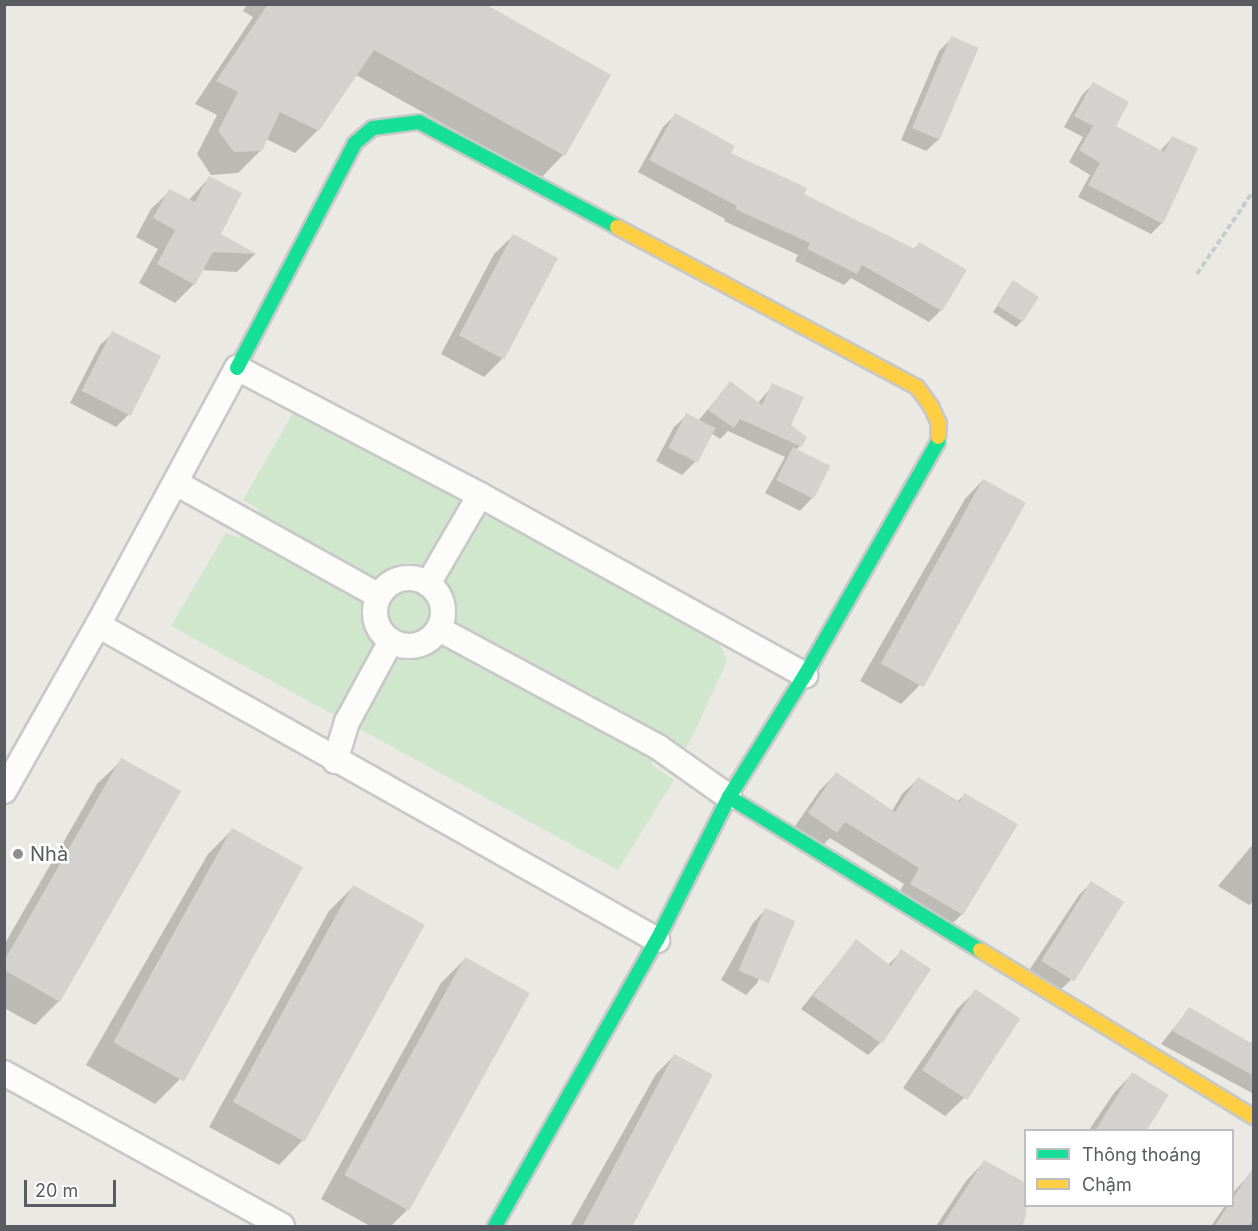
<!DOCTYPE html>
<meta charset="utf-8">
<style>
body{margin:0}
#map{position:relative;width:1258px;height:1231px;overflow:hidden;background:#eae9e3;font-family:Inter,sans-serif}
div>[style]{position:absolute}
.green>*{inset:0;background:#d0e7cd}
.shadow>*{inset:0;background:#0003}
.building>*{inset:0;background:#d3d2ce;transform-origin:0 0}
.path>*{height:4px;margin-top:-2px;transform-origin:0;background:repeating-linear-gradient(90deg,#c6ccc9 0 6px,transparent 0 9px)}
.roads{filter:drop-shadow(2px 0 #c7c8c7) drop-shadow(-2px 0 #c7c8c7) drop-shadow(0 2px #c7c8c7) drop-shadow(0 -2px #c7c8c7)}
.street>*{height:24px;margin:-12px;padding:0 12px;transform-origin:12px;border-radius:12px;background:#fcfcfb}
.street>.ring{margin:-12px;padding:0;box-sizing:content-box;background:none;border:24px solid #fcfcfb;border-radius:50%}
.fast>*{height:14px;margin:-7px;padding:0 7px;transform-origin:7px;border-radius:7px;background:#16e098}
.slow>*{height:14px;margin:-7px;padding:0 7px;transform-origin:7px;border-radius:7px;background:#ffcf43}
.dots>*{width:16px;height:16px;translate:-50% -50%;box-sizing:border-box;border:3px solid #fff;border-radius:50%}
span{translate:-50% -50%;white-space:nowrap;text-align:center;line-height:1.15;-webkit-text-stroke:5px #fff;paint-order:stroke}
.poi-label{font-size:20px;color:#595d62}
.left{translate:0 -50%;text-align:left}
.frame{position:absolute;inset:0;border:6px solid #595d62;pointer-events:none}
.legend{position:absolute;left:1024px;top:1129px;width:210px;height:78px;box-sizing:border-box;background:#fff;border:2px solid #bdbec0;margin:0;padding:8px 10px;list-style:none;font-size:18px;color:#595d62}
.legend li{display:flex;align-items:center;gap:12px;height:30px}
.legend b{width:30px;border:2px solid #bdbec0}
.scale{position:absolute;left:24px;top:1180px;width:92px;height:27px;box-sizing:border-box;border:3px solid #595d62;border-top:0;padding-left:8px;font-size:18px;line-height:21px;white-space:nowrap;color:#595d62;-webkit-text-stroke:4px #fff;paint-order:stroke}
</style>
<div id="map">
<div class="green">
<i style="clip-path:polygon(296px 408px,713px 630px,727px 661px,687px 748px,663px 738px,651px 764px,674px 780px,618px 870px,171px 626px,226px 533px,239px 538px,260px 510px,243px 500px)"></i>
</div>
<div class="shadow">
<i style="clip-path:polygon(247px 4px,482px 4px,609px 76px,563px 155px,541px 178px,356px 75px,318px 130px,295px 153px,266px 139px,261px 150px,238px 173px,211px 175px,197px 154px,217px 115px,195px 104px,253px 17px,243px 11px)"></i>
<i style="clip-path:polygon(952px 38px,939px 139px,926px 151px,901px 140px,939px 51px)"></i>
<i style="clip-path:polygon(1093px 84px,1114px 126px,1160px 151px,1172px 138px,1162px 223px,1151px 234px,1078px 197px,1090px 175px,1069px 162px,1083px 137px,1064px 127px,1082px 95px)"></i>
<i style="clip-path:polygon(675px 115px,729px 154px,802px 195px,913px 250px,920px 243px,941px 310px,929px 322px,851px 278px,844px 285px,795px 261px,798px 255px,724px 221px,725px 219px,638px 172px,663px 127px)"></i>
<i style="clip-path:polygon(209px 178px,219px 234px,255px 254px,237px 272px,202px 270px,194px 284px,175px 303px,139px 283px,158px 249px,136px 237px,151px 209px,170px 191px,188px 201px)"></i>
<i style="clip-path:polygon(513px 236px,503px 358px,484px 377px,441px 354px,494px 254px)"></i>
<i style="clip-path:polygon(1014px 282px,1022px 321px,1016px 327px,993px 312px)"></i>
<i style="clip-path:polygon(113px 333px,159px 357px,128px 415px,116px 427px,70px 403px,100px 345px)"></i>
<i style="clip-path:polygon(730px 383px,758px 403px,773px 385px,800px 446px,796px 450px,812px 498px,800px 511px,765px 493px,785px 457px,728px 431px,720px 439px,711px 433px,695px 462px,682px 475px,656px 461px,674px 427px,687px 415px,698px 421px)"></i>
<i style="clip-path:polygon(983px 480px,919px 686px,901px 704px,860px 681px,965px 499px)"></i>
<i style="clip-path:polygon(122px 760px,59px 1001px,35px 1025px,4px 1008px,4px 945px,97px 784px)"></i>
<i style="clip-path:polygon(836px 774px,892px 811px,902px 794px,918px 779px,957px 802px,964px 795px,962px 914px,946px 930px,895px 900px,904px 884px,830px 838px,820px 848px,793px 829px,820px 790px)"></i>
<i style="clip-path:polygon(232px 830px,300px 869px,179px 1080px,155px 1104px,86px 1065px,208px 854px)"></i>
<i style="clip-path:polygon(1254px 843px,1254px 900px,1249px 905px,1218px 886px)"></i>
<i style="clip-path:polygon(1091px 883px,1071px 980px,1058px 992px,1028px 972px,1079px 895px)"></i>
<i style="clip-path:polygon(353px 887px,303px 1140px,279px 1165px,209px 1127px,329px 911px)"></i>
<i style="clip-path:polygon(765px 910px,758px 982px,746px 995px,721px 980px,753px 923px)"></i>
<i style="clip-path:polygon(856px 941px,888px 965px,902px 951px,929px 969px,880px 1043px,868px 1055px,801px 1009px)"></i>
<i style="clip-path:polygon(465px 959px,408px 1209px,391px 1226px,370px 1226px,321px 1199px,441px 983px)"></i>
<i style="clip-path:polygon(976px 991px,964px 1098px,945px 1116px,903px 1088px,957px 1009px)"></i>
<i style="clip-path:polygon(1189px 1009px,1250px 1044px,1254px 1039px,1254px 1094px,1161px 1044px)"></i>
<i style="clip-path:polygon(674px 1056px,626px 1226px,570px 1226px,656px 1074px)"></i>
<i style="clip-path:polygon(1132px 1074px,1144px 1130px,1089px 1130px,1114px 1093px)"></i>
<i style="clip-path:polygon(984px 1162px,1027px 1206px,1020px 1226px,936px 1226px,966px 1181px)"></i>
<i style="clip-path:polygon(1254px 1169px,1254px 1226px,1211px 1226px,1225px 1206px,1232px 1206px,1232px 1194px)"></i>
</div>
<div class="building">
<i style="clip-path:polygon(268px 4px,485px 4px,611px 75px,565px 156px,374px 50px,319px 131px,280px 112px,262px 151px,234px 152px,218px 131px,238px 92px,216px 81px)"></i>
<i style="left:951px;top:36px;width:30px;height:100px;rotate:23deg"></i>
<i style="clip-path:polygon(1093px 82px,1129px 102px,1116px 126px,1164px 152px,1172px 136px,1198px 148px,1163px 224px,1088px 185px,1100px 163px,1079px 150px,1093px 126px,1074px 116px)"></i>
<i style="clip-path:polygon(675px 113px,735px 146px,731px 153px,807px 188px,804px 194px,915px 249px,919px 242px,967px 270px,942px 311px,862px 265px,857px 274px,807px 249px,810px 243px,735px 209px,737px 206px,649px 160px)"></i>
<i style="clip-path:polygon(209px 176px,242px 193px,221px 234px,257px 254px,213px 252px,195px 285px,157px 264px,175px 230px,153px 218px,169px 189px,195px 202px)"></i>
<i style="left:513px;top:234px;width:51px;height:115px;rotate:28deg"></i>
<i style="left:1013px;top:280px;width:31px;height:30px;rotate:33deg"></i>
<i style="left:112px;top:331px;width:55px;height:67px;rotate:27deg"></i>
<i style="clip-path:polygon(730px 381px,762px 405px,772px 383px,804px 397px,791px 425px,807px 437px,802px 447px,740px 419px,734px 428px,708px 410px)"></i>
<i style="left:686px;top:413px;width:33px;height:39px;rotate:27deg"></i>
<i style="left:793px;top:447px;width:42px;height:37px;rotate:27deg"></i>
<i style="left:983px;top:479px;width:49px;height:211px;rotate:29deg"></i>
<i style="clip-path:polygon(121px 758px,181px 791px,60px 1002px,4px 970px,4px 961px)"></i>
<i style="clip-path:polygon(836px 772px,895px 812px,918px 777px,960px 802px,964px 793px,1018px 824px,963px 915px,910px 884px,919px 868px,845px 822px,837px 833px,808px 813px)"></i>
<i style="left:232px;top:828px;width:81px;height:245px;rotate:29deg"></i>
<i style="left:1091px;top:881px;width:39px;height:94px;rotate:32deg"></i>
<i style="left:353px;top:885px;width:82px;height:248px;rotate:29deg"></i>
<i style="left:765px;top:908px;width:33px;height:68px;rotate:23deg"></i>
<i style="clip-path:polygon(856px 939px,891px 966px,901px 949px,931px 969px,882px 1044px,813px 996px)"></i>
<i style="left:465px;top:957px;width:74px;height:249px;rotate:29deg"></i>
<i style="left:975px;top:989px;width:54px;height:97px;rotate:33deg"></i>
<i style="clip-path:polygon(1189px 1007px,1254px 1045px,1254px 1076px,1172px 1031px)"></i>
<i style="left:674px;top:1054px;width:44px;height:198px;rotate:28deg"></i>
<i style="clip-path:polygon(1132px 1072px,1169px 1095px,1146px 1131px,1095px 1131px)"></i>
<i style="clip-path:polygon(984px 1160px,1026px 1183px,1026px 1215px,1022px 1227px,941px 1227px)"></i>
<i style="clip-path:polygon(1254px 1166px,1254px 1218px,1248px 1227px,1214px 1227px,1228px 1206px,1233px 1206px,1233px 1198px)"></i>
</div>
<div class="path">
<i style="left:1197px;top:274px;width:102px;rotate:-55.8deg"></i>
</div>
<div class="roads">
<div class="street">
<i style="left:176px;top:483px;width:232px;rotate:29.1deg"></i>
<i class="ring" style="left:375px;top:578px;width:44px;height:44px"></i>
<i style="left:428px;top:584px;width:103px;rotate:-59.7deg"></i>
<i style="left:98px;top:625px;width:292px;rotate:-61.6deg"></i>
<i style="left:237px;top:368px;width:274px;rotate:27.6deg"></i>
<i style="left:480px;top:495px;width:372px;rotate:29deg"></i>
<i style="left:439px;top:629px;width:249px;rotate:28.3deg"></i>
<i style="left:658px;top:747px;width:87px;rotate:35.2deg"></i>
<i style="left:335px;top:761px;width:41px;rotate:-72.9deg"></i>
<i style="left:347px;top:722px;width:92px;rotate:-61.5deg"></i>
<i style="left:4px;top:791px;width:191px;rotate:-60.5deg"></i>
<i style="left:98px;top:625px;width:642px;rotate:29.4deg"></i>
<i style="left:4px;top:1073px;width:317px;rotate:28.8deg"></i>
</div>
<div class="fast">
<i style="left:237px;top:368px;width:254px;rotate:-62.3deg"></i>
<i style="left:355px;top:143px;width:23px;rotate:-40deg"></i>
<i style="left:373px;top:128px;width:46px;rotate:-7.4deg"></i>
<i style="left:419px;top:122px;width:224px;rotate:27.9deg"></i>
<i style="left:729px;top:797px;width:144px;rotate:-58.1deg"></i>
<i style="left:805px;top:675px;width:268px;rotate:-60.3deg"></i>
<i style="left:938px;top:442px;width:5px;rotate:-90deg"></i>
<i style="left:495px;top:1226px;width:329px;rotate:-60.5deg"></i>
<i style="left:657px;top:940px;width:160px;rotate:-63.3deg"></i>
<i style="left:729px;top:797px;width:294px;rotate:31.4deg"></i>
</div>
<div class="slow">
<i style="left:617px;top:227px;width:340px;rotate:28.1deg"></i>
<i style="left:917px;top:387px;width:24px;rotate:54deg"></i>
<i style="left:931px;top:406px;width:20px;rotate:66deg"></i>
<i style="left:939px;top:424px;width:13px;rotate:94deg"></i>
<i style="left:980px;top:950px;width:321px;rotate:31.4deg"></i>
</div>
</div>
<div class="dots">
<i style="left:18px;top:854px;background:#8c8e8f"></i>
</div>
<div class="poi-label">
<span class="left" style="left:30px;top:854px">Nhà</span>
</div>
<div class="frame"></div>
<ul class="legend">
<li><b style="height:8px;background:#16e098"></b>Thông thoáng</li>
<li><b style="height:8px;background:#ffcf43"></b>Chậm</li>
</ul>
<div class="scale">20 m</div>
</div>
